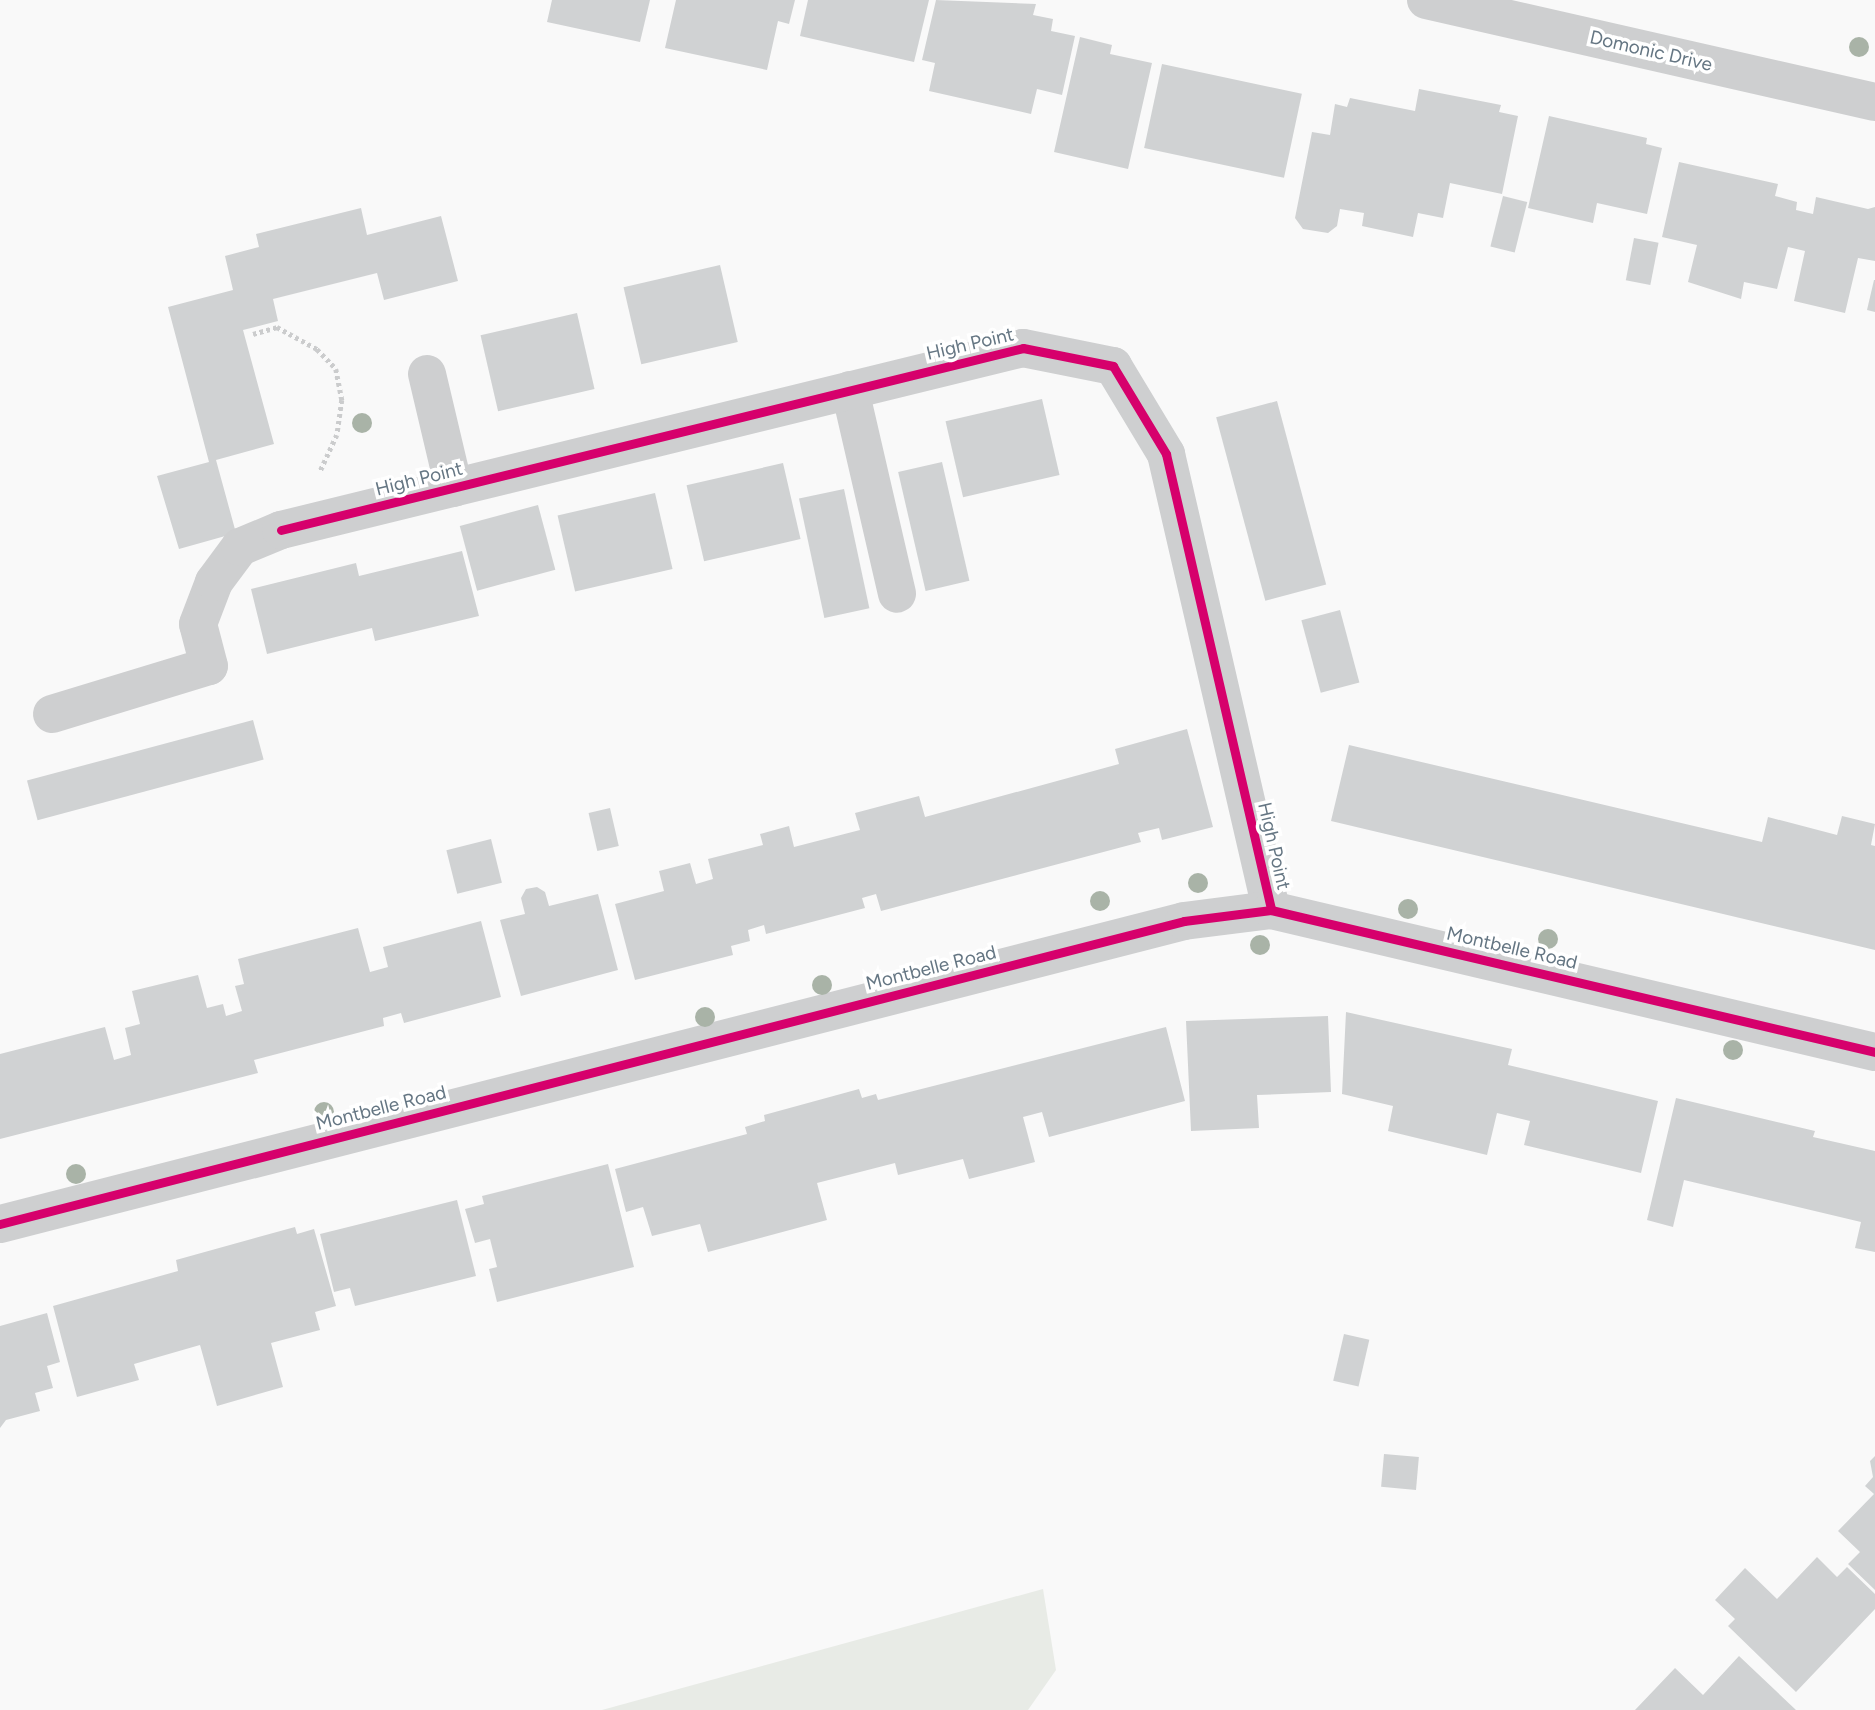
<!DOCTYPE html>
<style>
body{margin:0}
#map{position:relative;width:1875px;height:1710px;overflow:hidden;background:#f9f9f9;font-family:Figtree,sans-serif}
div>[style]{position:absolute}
.green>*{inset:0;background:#e8ebe6}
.building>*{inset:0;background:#d0d2d3;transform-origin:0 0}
.path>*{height:4.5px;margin-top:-2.25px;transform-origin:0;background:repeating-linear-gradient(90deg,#cbcccd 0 3.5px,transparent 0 7px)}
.minor>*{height:38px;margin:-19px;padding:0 19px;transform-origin:19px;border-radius:19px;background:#cecfd0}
.cycleway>*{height:9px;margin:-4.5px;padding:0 4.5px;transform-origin:4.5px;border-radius:4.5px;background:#d6006c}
.trees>*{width:20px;height:20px;margin:-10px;border-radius:50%;background:#a9b3a7}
span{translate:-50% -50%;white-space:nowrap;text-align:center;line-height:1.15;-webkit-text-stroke:7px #fff;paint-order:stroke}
.street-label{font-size:19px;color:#657683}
</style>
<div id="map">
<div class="green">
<i style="clip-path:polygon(1043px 1589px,1056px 1670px,1028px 1710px,602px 1710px)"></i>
</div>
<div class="building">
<i style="clip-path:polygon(552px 0,650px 0,640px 42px,547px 22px)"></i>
<i style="clip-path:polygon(676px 0,795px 0,789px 24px,778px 21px,767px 70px,665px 48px)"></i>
<i style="clip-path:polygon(808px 0,929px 0,914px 62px,800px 36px)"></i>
<i style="clip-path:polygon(936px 0,1036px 4px,1033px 15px,1053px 19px,1051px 31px,1075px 36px,1062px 95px,1037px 89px,1031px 114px,929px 91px,935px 63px,922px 60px)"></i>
<i style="clip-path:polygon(1080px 37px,1112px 45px,1110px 54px,1152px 63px,1128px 169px,1054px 152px)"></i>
<i style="left:1162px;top:64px;width:143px;height:86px;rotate:12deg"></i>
<i style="clip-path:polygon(1419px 89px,1501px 105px,1499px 112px,1518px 116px,1502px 194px,1450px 183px,1443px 218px,1418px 213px,1413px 237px,1362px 226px,1364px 213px,1340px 209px,1337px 226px,1328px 233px,1303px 229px,1295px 218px,1312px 132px,1330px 135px,1335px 104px,1347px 107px,1350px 98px,1415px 111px)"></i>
<i style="clip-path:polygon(1549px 116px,1647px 138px,1646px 144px,1662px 148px,1647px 214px,1597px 203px,1593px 223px,1528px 208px)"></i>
<i style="clip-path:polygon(1679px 162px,1778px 184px,1775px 196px,1797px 202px,1796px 210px,1813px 214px,1816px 197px,1868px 209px,1875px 207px,1875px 261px,1858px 258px,1845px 313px,1794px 301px,1805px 251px,1788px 247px,1777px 289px,1744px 282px,1741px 299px,1688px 282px,1697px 245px,1662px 237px)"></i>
<i style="left:1503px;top:196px;width:25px;height:52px;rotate:14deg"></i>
<i style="clip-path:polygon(361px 208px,367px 235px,441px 216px,458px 281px,384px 300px,377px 273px,273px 299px,278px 321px,243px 330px,274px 444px,216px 460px,236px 533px,179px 549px,157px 476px,209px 462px,168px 307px,233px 290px,225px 256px,259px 247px,256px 234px)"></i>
<i style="left:1634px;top:238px;width:25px;height:43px;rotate:11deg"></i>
<i style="left:720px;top:265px;width:79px;height:99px;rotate:77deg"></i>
<i style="clip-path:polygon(1874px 280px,1875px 280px,1875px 312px,1867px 310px)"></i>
<i style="left:577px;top:313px;width:78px;height:99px;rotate:77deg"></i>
<i style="left:1042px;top:399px;width:78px;height:99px;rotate:77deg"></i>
<i style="left:1277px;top:401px;width:190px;height:63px;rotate:75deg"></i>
<i style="left:942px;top:462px;width:122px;height:45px;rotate:77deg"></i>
<i style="left:783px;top:463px;width:78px;height:99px;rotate:77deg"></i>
<i style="left:844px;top:489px;width:122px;height:46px;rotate:78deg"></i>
<i style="left:655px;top:493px;width:78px;height:100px;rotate:77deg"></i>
<i style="left:538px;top:505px;width:67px;height:81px;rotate:75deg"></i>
<i style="clip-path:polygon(462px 551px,479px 616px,375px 641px,372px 628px,267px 654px,251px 589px,356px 563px,359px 576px)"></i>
<i style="left:1340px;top:610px;width:75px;height:40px;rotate:75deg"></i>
<i style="left:253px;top:720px;width:41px;height:234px;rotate:75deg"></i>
<i style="clip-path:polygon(1187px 729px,1213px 827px,1162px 840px,1159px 828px,1138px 833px,1141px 842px,881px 911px,876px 894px,862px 898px,865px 908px,766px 934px,764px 925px,748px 930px,750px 941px,731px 946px,733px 955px,635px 980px,615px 904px,664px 891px,659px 871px,690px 863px,696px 884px,713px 879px,708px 859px,763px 845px,760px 834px,789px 826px,794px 847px,860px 830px,855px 813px,919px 796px,925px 817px,1119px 764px,1115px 749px)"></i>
<i style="clip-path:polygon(1349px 745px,1762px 842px,1768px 817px,1837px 835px,1842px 816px,1875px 824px,1871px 845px,1875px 846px,1875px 950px,1331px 821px)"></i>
<i style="left:610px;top:808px;width:39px;height:22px;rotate:77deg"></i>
<i style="left:491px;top:839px;width:45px;height:46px;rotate:76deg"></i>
<i style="clip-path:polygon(537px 887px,545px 892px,549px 906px,598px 894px,618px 970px,521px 996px,500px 920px,525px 914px,521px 898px,526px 889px)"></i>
<i style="clip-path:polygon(481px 921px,501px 997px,404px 1023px,401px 1013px,383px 1018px,384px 1026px,254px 1060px,258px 1073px,0 1139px,0 1054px,105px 1027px,114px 1060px,131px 1055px,125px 1028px,140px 1024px,132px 991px,198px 975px,207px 1008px,223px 1004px,226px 1016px,242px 1011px,235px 986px,244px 984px,238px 959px,358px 928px,370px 972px,388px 967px,383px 947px)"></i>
<i style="clip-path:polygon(1346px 1012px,1512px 1049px,1508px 1065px,1658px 1101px,1641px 1173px,1524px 1145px,1530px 1121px,1497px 1113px,1487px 1155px,1388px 1131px,1393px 1106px,1342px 1094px)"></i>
<i style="clip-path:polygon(1328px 1016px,1331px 1092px,1257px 1095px,1259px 1128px,1191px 1131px,1186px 1021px)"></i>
<i style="clip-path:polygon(1166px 1027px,1185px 1101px,1049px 1137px,1042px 1112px,1023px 1117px,1035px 1162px,969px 1179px,963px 1159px,898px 1175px,895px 1163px,817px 1183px,827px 1220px,708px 1252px,700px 1224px,652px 1236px,643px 1207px,626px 1212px,615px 1169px,747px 1134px,745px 1127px,765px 1121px,764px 1115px,859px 1089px,862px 1098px,876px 1094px,878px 1100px)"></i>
<i style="clip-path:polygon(1676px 1098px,1815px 1131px,1813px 1137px,1875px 1151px,1875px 1252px,1855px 1248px,1861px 1222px,1684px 1180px,1673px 1227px,1647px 1220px)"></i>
<i style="clip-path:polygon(608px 1164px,634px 1267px,497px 1302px,489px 1269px,497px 1267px,490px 1239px,475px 1243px,465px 1209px,484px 1204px,482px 1196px)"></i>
<i style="clip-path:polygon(457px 1200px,476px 1276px,355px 1306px,350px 1288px,334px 1292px,320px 1234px)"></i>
<i style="clip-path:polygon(295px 1227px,297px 1234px,314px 1229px,336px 1306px,315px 1312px,320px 1330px,271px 1343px,283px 1387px,217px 1406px,200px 1345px,134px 1364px,139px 1380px,77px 1397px,53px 1306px,178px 1271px,176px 1260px)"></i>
<i style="clip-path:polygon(47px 1313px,60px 1362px,47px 1366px,53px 1388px,35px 1393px,40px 1411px,6px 1420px,0 1428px,0 1326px)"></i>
<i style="left:1344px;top:1334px;width:26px;height:48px;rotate:13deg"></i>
<i style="left:1384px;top:1454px;width:35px;height:33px;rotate:5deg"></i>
<i style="clip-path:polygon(1875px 1456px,1875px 1590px,1848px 1564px,1860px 1552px,1838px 1531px,1874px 1494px,1865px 1486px,1873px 1477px,1870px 1461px)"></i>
<i style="clip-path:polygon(1817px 1557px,1837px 1577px,1847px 1567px,1875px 1594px,1875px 1609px,1796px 1692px,1728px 1626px,1735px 1619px,1715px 1600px,1745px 1568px,1777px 1599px)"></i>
<i style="clip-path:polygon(1739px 1656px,1796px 1710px,1635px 1710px,1675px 1668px,1703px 1695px)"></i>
</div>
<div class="path">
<i style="left:253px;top:334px;width:25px;rotate:-16deg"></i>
<i style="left:277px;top:327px;width:46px;rotate:28.8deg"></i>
<i style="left:317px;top:349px;width:28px;rotate:46deg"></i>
<i style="left:336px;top:369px;width:32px;rotate:79deg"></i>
<i style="left:342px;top:400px;width:35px;rotate:98deg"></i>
<i style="left:337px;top:435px;width:41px;rotate:114.7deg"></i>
</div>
<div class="minor">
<i style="left:1426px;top:0;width:460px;rotate:12.8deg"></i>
<i style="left:427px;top:374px;width:117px;rotate:76.7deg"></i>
<i style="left:850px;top:390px;width:209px;rotate:77deg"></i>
<i style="left:52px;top:714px;width:164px;rotate:-17deg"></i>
<i style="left:209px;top:666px;width:43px;rotate:-104.7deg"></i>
<i style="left:198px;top:624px;width:45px;rotate:-69.1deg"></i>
<i style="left:214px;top:582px;width:44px;rotate:-53.4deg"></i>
<i style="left:240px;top:547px;width:44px;rotate:-22.5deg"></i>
<i style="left:281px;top:530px;width:764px;rotate:-13.78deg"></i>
<i style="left:1023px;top:348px;width:92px;rotate:11.3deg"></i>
<i style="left:1113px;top:366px;width:103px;rotate:58.9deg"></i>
<i style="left:1166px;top:454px;width:468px;rotate:77deg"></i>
<i style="left:0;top:1224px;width:1222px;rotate:-14.35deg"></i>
<i style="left:1184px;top:921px;width:88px;rotate:-7.2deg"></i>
<i style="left:1271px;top:910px;width:620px;rotate:13.23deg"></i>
</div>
<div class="cycleway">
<i style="left:281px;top:530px;width:764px;rotate:-13.78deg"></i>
<i style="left:1023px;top:348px;width:92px;rotate:11.3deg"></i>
<i style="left:1113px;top:366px;width:103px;rotate:58.9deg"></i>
<i style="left:1166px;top:454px;width:468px;rotate:77deg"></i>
<i style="left:0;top:1224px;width:1222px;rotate:-14.35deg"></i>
<i style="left:1184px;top:921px;width:88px;rotate:-7.2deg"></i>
<i style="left:1271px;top:910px;width:620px;rotate:13.23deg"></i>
</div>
<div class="trees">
<i style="left:1859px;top:47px"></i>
<i style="left:362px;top:423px"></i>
<i style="left:1198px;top:883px"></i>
<i style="left:1100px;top:901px"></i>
<i style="left:1408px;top:909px"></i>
<i style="left:1548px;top:939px"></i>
<i style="left:1260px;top:945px"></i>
<i style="left:822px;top:985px"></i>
<i style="left:705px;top:1017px"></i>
<i style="left:1733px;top:1050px"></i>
<i style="left:324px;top:1112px"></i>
<i style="left:76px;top:1174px"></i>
</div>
<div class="street-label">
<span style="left:1651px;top:51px;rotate:13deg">Domonic Drive</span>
<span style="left:970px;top:344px;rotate:-13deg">High Point</span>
<span style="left:419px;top:479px;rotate:-14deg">High Point</span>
<span style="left:1274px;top:846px;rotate:77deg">High Point</span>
<span style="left:1512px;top:948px;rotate:13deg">Montbelle Road</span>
<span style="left:931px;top:968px;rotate:-14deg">Montbelle Road</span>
<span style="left:381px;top:1108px;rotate:-14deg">Montbelle Road</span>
</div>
</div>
